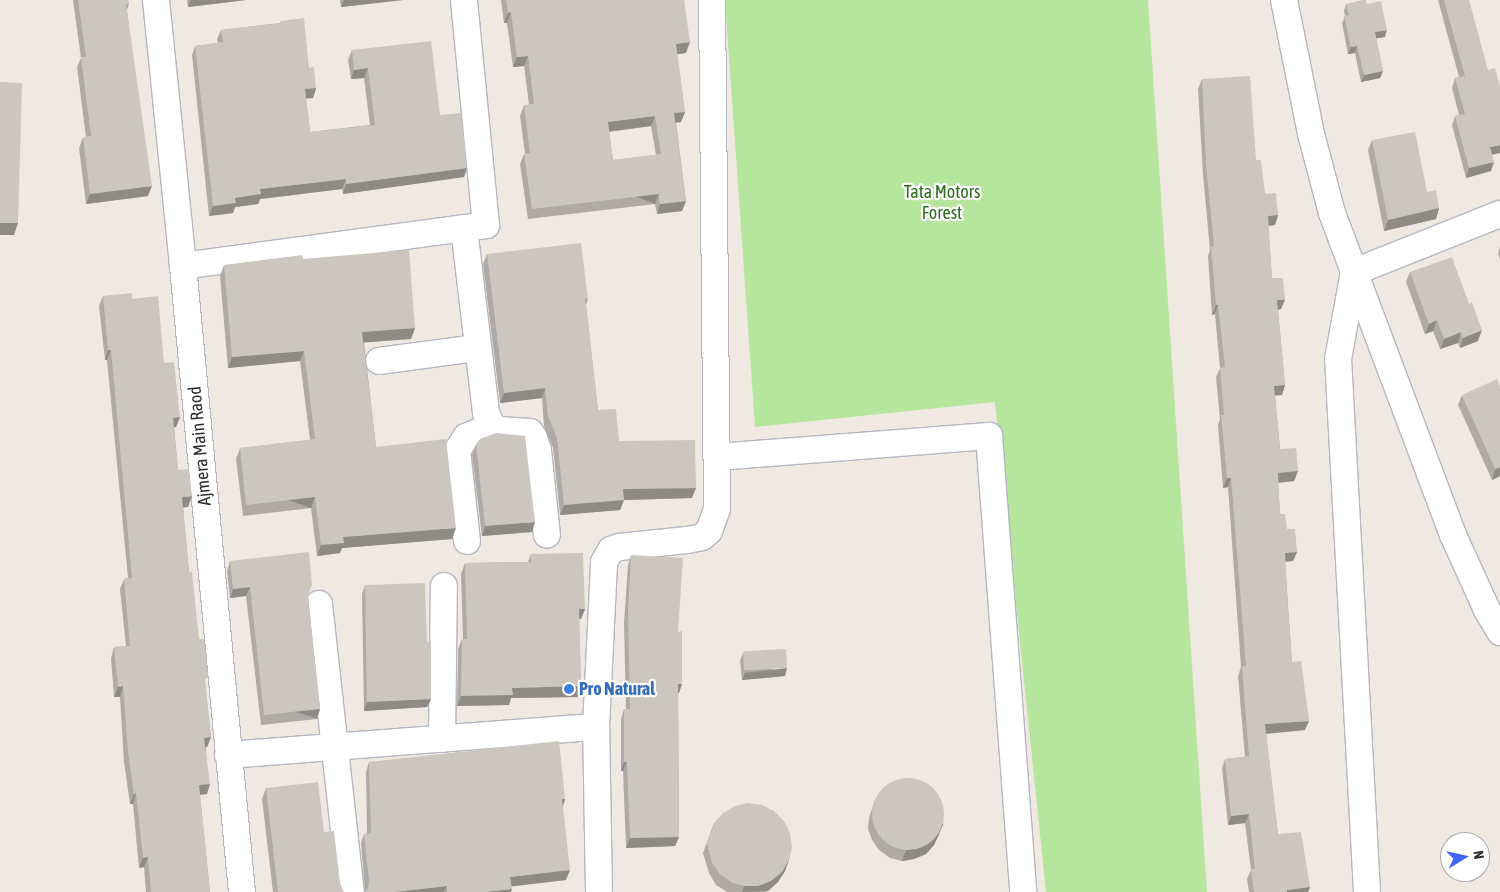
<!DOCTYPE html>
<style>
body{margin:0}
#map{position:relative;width:1500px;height:892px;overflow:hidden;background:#efe9e1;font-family:"Asap Condensed",sans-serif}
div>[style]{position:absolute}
.green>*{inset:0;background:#b6e59e}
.roads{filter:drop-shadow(1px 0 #b4b7c1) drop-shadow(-1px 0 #b4b7c1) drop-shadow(0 1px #b4b7c1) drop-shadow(0 -1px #b4b7c1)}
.minor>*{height:26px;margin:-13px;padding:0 13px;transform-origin:13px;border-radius:13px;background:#fff}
.wall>*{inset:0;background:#afaba4}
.shaded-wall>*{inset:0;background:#8e8b86;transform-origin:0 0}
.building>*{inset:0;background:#cbc7bf;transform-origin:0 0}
.round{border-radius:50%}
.dots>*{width:14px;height:14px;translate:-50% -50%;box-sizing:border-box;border:2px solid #fff;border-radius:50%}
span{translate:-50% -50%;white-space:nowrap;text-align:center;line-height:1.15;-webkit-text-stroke:4.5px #fff;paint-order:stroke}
.park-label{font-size:18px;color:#2c6e1b}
.street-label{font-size:18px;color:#2e2e2e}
.shop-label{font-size:18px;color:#366cbe;font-weight:700}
.left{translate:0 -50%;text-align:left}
.north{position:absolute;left:1440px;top:832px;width:50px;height:50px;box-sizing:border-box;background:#fff;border:1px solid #ababab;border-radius:50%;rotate:81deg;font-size:14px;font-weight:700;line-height:20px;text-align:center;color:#2e2e2e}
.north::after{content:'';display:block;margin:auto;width:18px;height:22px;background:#4264fb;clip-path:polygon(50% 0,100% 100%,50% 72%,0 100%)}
</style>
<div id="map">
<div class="green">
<i style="clip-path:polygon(725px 0,1148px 0,1207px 892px,1046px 892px,995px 402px,755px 427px)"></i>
</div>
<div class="roads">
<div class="minor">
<i style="left:156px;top:0;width:267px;rotate:84.2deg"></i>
<i style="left:183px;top:266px;width:629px;rotate:84.62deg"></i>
<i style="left:1284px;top:0;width:137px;rotate:78.6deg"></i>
<i style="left:1311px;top:134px;width:82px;rotate:75.1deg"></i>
<i style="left:1332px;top:213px;width:344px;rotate:69.4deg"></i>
<i style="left:1453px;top:535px;width:82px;rotate:65.6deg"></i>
<i style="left:1487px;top:610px;width:26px;rotate:59deg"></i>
<i style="left:464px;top:228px;width:186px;rotate:83.2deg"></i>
<i style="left:486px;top:413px;width:14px;rotate:65deg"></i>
<i style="left:492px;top:426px;width:9px;rotate:27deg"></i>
<i style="left:500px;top:430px;width:30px;rotate:4deg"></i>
<i style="left:530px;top:432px;width:7px;rotate:56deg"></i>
<i style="left:534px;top:438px;width:13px;rotate:72deg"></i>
<i style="left:538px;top:450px;width:85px;rotate:84deg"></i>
<i style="left:183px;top:266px;width:306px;rotate:-7.7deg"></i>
<i style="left:486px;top:225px;width:226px;rotate:-95.6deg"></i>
<i style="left:379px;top:361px;width:99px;rotate:-7.6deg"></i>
<i style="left:717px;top:457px;width:273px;rotate:-4.4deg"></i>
<i style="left:989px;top:436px;width:457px;rotate:85.7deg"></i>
<i style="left:467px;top:541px;width:91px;rotate:-96.3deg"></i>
<i style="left:457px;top:451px;width:17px;rotate:-57deg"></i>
<i style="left:466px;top:437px;width:28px;rotate:-23deg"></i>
<i style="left:319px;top:604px;width:290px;rotate:83.7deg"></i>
<i style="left:442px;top:739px;width:153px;rotate:-89.3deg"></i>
<i style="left:228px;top:755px;width:369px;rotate:-4.4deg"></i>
<i style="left:599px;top:892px;width:165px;rotate:-91deg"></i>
<i style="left:596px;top:727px;width:165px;rotate:-87.2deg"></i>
<i style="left:604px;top:562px;width:14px;rotate:-60deg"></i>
<i style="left:611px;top:550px;width:9px;rotate:-21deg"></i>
<i style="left:619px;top:547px;width:68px;rotate:-5.9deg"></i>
<i style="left:687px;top:540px;width:15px;rotate:-11deg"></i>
<i style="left:702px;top:537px;width:9px;rotate:-41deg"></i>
<i style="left:709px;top:531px;width:23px;rotate:-70deg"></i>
<i style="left:717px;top:509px;width:509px;rotate:-90.56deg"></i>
<i style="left:1367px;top:892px;width:534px;rotate:-93.11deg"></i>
<i style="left:1338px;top:359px;width:88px;rotate:-79.6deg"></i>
<i style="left:1354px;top:272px;width:157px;rotate:-21.7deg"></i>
</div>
</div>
<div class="wall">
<i style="clip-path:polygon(73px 0,128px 0,129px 4px,127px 10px,148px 196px,86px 204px,79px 148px,83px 137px,86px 137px,77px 67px,81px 58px)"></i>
<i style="clip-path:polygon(187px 0,246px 0,188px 7px)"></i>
<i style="clip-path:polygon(340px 0,403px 0,341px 7px)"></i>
<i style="clip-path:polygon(evenodd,501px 0,684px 0,686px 53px,677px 54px,685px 112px,681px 122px,676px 123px,686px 201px,682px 211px,657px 214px,655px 204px,528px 219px,520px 164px,524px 154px,525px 154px,520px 116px,524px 105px,529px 105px,524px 66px,513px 67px,507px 23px,504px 23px,501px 0,651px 126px,656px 155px,613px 160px,609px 132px,651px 126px)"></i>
<i style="clip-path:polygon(1438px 0,1469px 0,1492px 155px,1491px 171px,1466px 178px,1452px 125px,1455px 116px,1459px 115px,1452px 88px,1455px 78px,1459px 77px)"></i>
<i style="clip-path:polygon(1346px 4px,1367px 4px,1385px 37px,1376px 38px,1383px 71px,1380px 78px,1361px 82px,1355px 53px,1348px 54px,1342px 23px,1345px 16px,1344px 11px)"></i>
<i style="clip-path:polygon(281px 21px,309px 68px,316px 88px,313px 98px,306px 98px,310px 132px,370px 125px,364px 78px,351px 79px,348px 60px,352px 50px,440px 115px,467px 168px,464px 177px,343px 194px,342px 189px,260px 199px,258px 204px,235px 207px,233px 213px,209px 216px,192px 55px,195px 46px,218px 43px,217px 39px,221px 30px,280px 23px)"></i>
<i style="clip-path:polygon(1202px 79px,1256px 160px,1265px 194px,1278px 215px,1275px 225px,1268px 226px,1272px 278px,1281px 309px,1278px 310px,1285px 385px,1282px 395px,1275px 395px,1280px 449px,1298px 471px,1294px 481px,1278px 483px,1280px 514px,1297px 552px,1293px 561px,1285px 562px,1292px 662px,1305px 730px,1266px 734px,1278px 834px,1310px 887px,1308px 892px,1249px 892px,1247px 879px,1251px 870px,1245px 823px,1228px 825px,1222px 768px,1225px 759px,1245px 757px,1238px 676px,1241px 667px,1228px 487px,1223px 488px,1218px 425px,1220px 419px,1216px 377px,1220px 368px,1215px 314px,1212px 315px,1208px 256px,1210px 250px,1203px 174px,1198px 89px)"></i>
<i style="clip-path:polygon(1372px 140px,1427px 192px,1439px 208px,1436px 219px,1384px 231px,1368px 150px)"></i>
<i style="clip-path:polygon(1500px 247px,1500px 260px,1498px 253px)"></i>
<i style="clip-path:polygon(487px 254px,588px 299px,586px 305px,598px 410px,619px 441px,692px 498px,624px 500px,620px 510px,560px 515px,553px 448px,544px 426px,542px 398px,500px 403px,483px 264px)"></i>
<i style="clip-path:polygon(303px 259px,415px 328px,411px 339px,364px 342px,376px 447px,452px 539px,342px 548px,340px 553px,317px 556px,311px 508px,243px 516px,236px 459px,240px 448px,310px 440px,300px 361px,228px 368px,220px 276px,224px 265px)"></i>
<i style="clip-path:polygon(1410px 272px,1478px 341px,1460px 348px,1458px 343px,1440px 349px,1433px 331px,1425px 334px,1406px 282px)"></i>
<i style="clip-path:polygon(103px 296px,132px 299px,164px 363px,180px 417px,176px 427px,174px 427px,178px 470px,188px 507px,183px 507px,189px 572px,205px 685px,211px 737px,207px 747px,206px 747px,207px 794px,200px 795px,210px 892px,146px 892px,144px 867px,139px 868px,133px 804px,130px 804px,124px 762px,120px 697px,114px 697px,111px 658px,114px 647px,126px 646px,120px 589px,124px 579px,128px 578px,107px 360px,105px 360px,99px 306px)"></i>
<i style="clip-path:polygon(1462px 395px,1500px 476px,1492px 480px,1458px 405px)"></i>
<i style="clip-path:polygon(476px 444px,532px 532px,482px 536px,472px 455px)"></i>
<i style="clip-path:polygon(531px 554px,585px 609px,581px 619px,579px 619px,581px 686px,578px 697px,511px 698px,509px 705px,457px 706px,458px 649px,462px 639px,463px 639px,461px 574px,465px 563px,528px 562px)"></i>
<i style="clip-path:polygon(631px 555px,678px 632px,679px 693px,678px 693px,679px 837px,675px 846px,626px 848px,623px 771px,621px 771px,621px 719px,624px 709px,626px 709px,624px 623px,628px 565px)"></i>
<i style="clip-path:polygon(230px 561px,308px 597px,320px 709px,317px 719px,261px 725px,246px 596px,230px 598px,227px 571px)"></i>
<i style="clip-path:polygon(365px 585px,427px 642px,431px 699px,427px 707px,364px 711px,362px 594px)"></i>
<i style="clip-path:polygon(743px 653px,785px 676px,742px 680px,740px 660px)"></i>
<i style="clip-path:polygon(369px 762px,565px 799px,563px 807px,566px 880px,511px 886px,511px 892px,365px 892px,361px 843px,364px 834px,367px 833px,366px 772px)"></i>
<i style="clip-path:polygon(266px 788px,324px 832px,340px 883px,343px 891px,344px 892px,273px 892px,262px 799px)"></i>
<i style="clip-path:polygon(876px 797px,940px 833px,934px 845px,926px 854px,914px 859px,902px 861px,890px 858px,879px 850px,872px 840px,868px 829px,869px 818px)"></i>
<i style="clip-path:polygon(714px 823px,789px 860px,785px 871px,778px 882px,766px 892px,727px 892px,716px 885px,709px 873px,703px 853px)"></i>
</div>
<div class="shaded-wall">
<i style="clip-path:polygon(190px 0,246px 0,188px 7px)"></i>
<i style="clip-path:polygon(344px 0,403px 0,341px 7px)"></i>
<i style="clip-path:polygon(511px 12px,507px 23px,504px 23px,508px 13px)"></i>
<i style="clip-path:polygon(1387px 30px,1385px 37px,1373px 39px,1375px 32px)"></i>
<i style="clip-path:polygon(690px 42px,686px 53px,672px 55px,676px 44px)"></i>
<i style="clip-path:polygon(1357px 46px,1355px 53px,1348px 54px,1351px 47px)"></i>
<i style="clip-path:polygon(528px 56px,524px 66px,513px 67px,517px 57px)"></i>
<i style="clip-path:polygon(368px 68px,364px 78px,351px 79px,354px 70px)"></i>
<i style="clip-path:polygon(1383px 71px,1380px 78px,1361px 82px,1364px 75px)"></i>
<i style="clip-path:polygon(316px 88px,313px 98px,302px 99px,305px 89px)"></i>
<i style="clip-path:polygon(685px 112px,681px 122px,671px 123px,674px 113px)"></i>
<i style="clip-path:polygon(655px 116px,651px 126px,604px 132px,608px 122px)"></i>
<i style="clip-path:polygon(1500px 145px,1500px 153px,1487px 156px,1490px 147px)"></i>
<i style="clip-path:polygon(1494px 162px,1491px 171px,1466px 178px,1469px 168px)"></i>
<i style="clip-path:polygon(467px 168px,464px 177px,343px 194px,346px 184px)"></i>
<i style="clip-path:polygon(346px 179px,342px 189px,260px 199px,258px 204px,235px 207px,233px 213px,209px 216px,213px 206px,260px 189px)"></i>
<i style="clip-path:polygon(152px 186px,148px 196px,86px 204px,90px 194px)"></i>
<i style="left:659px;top:194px;width:11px;height:128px;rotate:112deg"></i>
<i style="clip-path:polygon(686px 201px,682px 211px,657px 214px,660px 204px)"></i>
<i style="clip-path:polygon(1439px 208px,1436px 219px,1384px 231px,1388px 220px)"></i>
<i style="clip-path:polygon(1278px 215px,1275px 225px,1264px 226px,1268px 216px)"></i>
<i style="clip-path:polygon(0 223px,18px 223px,14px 235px,0 235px)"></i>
<i style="clip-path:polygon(1277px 300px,1285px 300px,1281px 309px,1274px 310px)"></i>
<i style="clip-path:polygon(1216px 305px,1218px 305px,1215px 314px,1212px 315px)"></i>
<i style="clip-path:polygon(1437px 320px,1433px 331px,1425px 334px,1429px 324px)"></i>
<i style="clip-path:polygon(415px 328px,411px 339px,358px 343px,362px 332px)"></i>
<i style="clip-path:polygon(1482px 330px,1478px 341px,1460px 348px,1463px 338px)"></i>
<i style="clip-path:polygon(1461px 332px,1458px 343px,1440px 349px,1444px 339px)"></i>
<i style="clip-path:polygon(108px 350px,111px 350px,107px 360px,105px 360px)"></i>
<i style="clip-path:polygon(304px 351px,300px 361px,228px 368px,232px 357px)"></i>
<i style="clip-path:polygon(1285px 385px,1282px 395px,1271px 396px,1274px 386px)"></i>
<i style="clip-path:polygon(545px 388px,542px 398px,500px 403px,504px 393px)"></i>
<i style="clip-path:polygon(180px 417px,176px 427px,170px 428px,173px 418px)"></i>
<i style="clip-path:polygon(1500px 467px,1500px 476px,1492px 480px,1495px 469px)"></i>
<i style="clip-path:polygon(1298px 471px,1294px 481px,1274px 483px,1278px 473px)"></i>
<i style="clip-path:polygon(1227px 478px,1231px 478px,1228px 487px,1223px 488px)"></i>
<i style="clip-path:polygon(696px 488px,692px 498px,624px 500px,620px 510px,560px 515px,564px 505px,623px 489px)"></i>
<i style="clip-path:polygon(192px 496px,188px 507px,178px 508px,182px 497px)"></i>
<i style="left:315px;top:497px;width:12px;height:69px;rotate:110deg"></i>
<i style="clip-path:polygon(535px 522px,532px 532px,482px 536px,485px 526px)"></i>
<i style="clip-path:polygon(456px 528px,452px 539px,342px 548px,340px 553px,317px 556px,321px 545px,343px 537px)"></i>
<i style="clip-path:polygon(1297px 552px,1293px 561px,1281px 562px,1285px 553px)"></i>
<i style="clip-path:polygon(250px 587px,246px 596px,230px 598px,233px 589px)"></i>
<i style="clip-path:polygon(579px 609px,585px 609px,581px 619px,575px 619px)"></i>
<i style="clip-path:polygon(787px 668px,785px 676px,742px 680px,745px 673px)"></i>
<i style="clip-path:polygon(678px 684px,682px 684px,679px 693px,674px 693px)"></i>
<i style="clip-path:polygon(123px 686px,120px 697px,114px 697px,118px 687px)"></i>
<i style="clip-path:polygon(581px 686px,578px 697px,511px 698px,509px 705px,457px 706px,461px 696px,512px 688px)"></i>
<i style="clip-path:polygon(431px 699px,427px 707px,364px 711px,367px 702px)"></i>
<i style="left:320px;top:709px;width:10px;height:56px;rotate:107deg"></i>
<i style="clip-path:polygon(1309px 721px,1305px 730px,1262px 734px,1265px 724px)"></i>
<i style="clip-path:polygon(211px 737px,207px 747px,201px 748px,204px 738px)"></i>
<i style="clip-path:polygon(624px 762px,627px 762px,623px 771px,621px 771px)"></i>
<i style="clip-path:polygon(210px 784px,207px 794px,195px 795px,199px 785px)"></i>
<i style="clip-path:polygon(136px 793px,133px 804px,130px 804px,134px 794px)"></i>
<i style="clip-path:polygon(562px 799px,565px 799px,562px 808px)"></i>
<i style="clip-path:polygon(1249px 814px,1245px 823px,1228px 825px,1231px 816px)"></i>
<i style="clip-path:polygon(944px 823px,934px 845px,926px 854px,914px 859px,902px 861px,906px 850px)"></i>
<i style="clip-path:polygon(679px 837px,675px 846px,626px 848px,630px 838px)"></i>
<i style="clip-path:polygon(148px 857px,144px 867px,139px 868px,143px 858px)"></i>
<i style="clip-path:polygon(789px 860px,785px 871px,778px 882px,768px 891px,742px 892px,744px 886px)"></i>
<i style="clip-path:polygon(570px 870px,566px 880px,507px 887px,510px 877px)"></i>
<i style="clip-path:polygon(447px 886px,444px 892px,395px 892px)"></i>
<i style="clip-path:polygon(1310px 887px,1308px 892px,1286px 892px,1287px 890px)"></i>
<i style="clip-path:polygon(512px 889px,511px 892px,485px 892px)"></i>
</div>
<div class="building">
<i style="clip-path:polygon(78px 0,128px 0,129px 4px,126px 4px,152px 186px,90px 194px,83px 137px,91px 136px,81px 57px,86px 57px)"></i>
<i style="clip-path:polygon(evenodd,506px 0,684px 0,690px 42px,676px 44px,685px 112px,674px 113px,686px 201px,660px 204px,659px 194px,532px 209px,524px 154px,530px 153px,524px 105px,534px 104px,528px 56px,517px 57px,511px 12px,508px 13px,506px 0,655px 116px,661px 154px,613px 160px,608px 122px,655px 116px)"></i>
<i style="clip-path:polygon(1363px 0,1366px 0,1367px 4px,1381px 1px,1387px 30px,1375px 32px,1383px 71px,1364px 75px,1357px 46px,1351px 47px,1344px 16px,1349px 15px,1346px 4px)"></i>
<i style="clip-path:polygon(1444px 0,1469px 0,1488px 70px,1495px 68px,1500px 86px,1500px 145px,1490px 147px,1494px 162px,1469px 168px,1455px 116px,1465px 114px,1455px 78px,1465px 76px)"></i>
<i style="clip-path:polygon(304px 18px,309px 68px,314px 67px,316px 88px,305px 89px,310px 132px,375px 125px,368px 68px,354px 70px,352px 50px,431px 41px,440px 115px,461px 113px,467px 168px,346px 184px,346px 179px,260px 189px,261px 194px,235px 198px,236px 203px,213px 206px,195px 46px,223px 42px,221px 30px,281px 23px,281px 21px)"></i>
<i style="clip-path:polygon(1250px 76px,1256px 160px,1261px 160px,1265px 194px,1276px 193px,1278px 215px,1268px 216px,1272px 278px,1283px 278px,1285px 300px,1277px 300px,1285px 385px,1274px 386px,1280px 449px,1296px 448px,1298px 471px,1278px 473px,1280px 514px,1285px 514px,1287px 529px,1295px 529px,1297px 552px,1285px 553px,1288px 609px,1292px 662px,1301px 661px,1309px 721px,1265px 724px,1278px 834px,1301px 832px,1310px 887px,1287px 890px,1287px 892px,1254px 892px,1251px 869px,1255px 869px,1249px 814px,1231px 816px,1225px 759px,1249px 756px,1242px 666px,1246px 666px,1231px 478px,1227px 478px,1221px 415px,1224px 415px,1220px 368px,1225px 367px,1218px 305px,1216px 305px,1211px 247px,1214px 246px,1206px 165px,1202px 79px)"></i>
<i style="clip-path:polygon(0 82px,22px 83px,18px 223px,0 223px)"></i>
<i style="clip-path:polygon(1415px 132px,1427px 192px,1436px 190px,1439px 208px,1388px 220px,1372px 140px)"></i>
<i style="clip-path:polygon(581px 243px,588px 299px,585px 299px,598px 410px,616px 409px,619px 441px,695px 440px,696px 488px,623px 489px,624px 500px,564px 505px,557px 438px,548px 416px,545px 388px,504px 393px,487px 254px)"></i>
<i style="clip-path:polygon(409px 250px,415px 328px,362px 332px,376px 447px,446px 439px,456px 528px,343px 537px,344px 543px,321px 545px,315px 497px,246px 505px,240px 448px,315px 439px,304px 351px,232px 357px,224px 265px,302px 255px,303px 259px)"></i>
<i style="clip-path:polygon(1452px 257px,1469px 304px,1472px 302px,1482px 330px,1463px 338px,1461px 332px,1444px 339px,1437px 320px,1429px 324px,1410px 272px)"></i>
<i style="clip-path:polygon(132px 293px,132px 299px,158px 296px,164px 363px,174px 362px,180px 417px,173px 418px,178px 470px,189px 469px,192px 496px,182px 497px,189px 572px,192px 572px,199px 639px,204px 639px,208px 678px,205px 678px,211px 737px,204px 738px,210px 784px,199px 785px,210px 892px,151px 892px,148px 857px,143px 858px,136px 793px,134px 794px,128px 752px,123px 686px,118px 687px,114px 647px,130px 646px,124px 579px,132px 578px,111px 350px,108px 350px,103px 296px)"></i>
<i style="clip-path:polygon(1497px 379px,1500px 386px,1500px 467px,1495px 469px,1462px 395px)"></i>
<i style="clip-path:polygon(496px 433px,525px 436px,535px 522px,485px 526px,476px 444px,480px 439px)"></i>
<i style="clip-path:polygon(309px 552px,312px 584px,308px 596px,320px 709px,264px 715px,250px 587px,233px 589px,230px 561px)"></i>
<i style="clip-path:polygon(583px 553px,585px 609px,579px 609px,581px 686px,512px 688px,513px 695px,461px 696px,462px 639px,467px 639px,465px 563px,531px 562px,531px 554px)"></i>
<i style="clip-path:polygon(631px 555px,683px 558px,678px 632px,682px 631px,682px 684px,678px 684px,679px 837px,630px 838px,627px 762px,624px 762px,624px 709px,630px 709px,628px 613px)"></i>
<i style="clip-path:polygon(425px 583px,427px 642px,431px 641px,431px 699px,367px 702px,365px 585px)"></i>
<i style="left:786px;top:649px;width:19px;height:43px;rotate:87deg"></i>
<i style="clip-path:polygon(559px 741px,565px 799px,562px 799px,570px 870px,510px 877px,512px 889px,485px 892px,447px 892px,447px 886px,395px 892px,365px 892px,368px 889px,369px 881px,364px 834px,371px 833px,369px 762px)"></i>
<i class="round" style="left:872px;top:778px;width:72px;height:72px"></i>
<i style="clip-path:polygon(318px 782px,324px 832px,334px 831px,340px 883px,343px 891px,344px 892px,278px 892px,266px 788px)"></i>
<i style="clip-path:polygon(748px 803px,762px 805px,774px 811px,784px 821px,790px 833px,792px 847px,789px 860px,782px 872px,771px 881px,758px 886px,744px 886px,731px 882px,720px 874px,712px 863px,707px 843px,714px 823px,723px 813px,735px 806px)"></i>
</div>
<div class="dots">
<i style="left:569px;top:689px;background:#3f7fe0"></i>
</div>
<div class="park-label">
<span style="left:942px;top:203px">Tata Motors<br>Forest</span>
</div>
<div class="street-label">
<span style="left:200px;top:446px;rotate:-95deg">Ajmera Main Raod</span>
</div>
<div class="shop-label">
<span class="left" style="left:579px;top:689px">Pro Natural</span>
</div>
<div class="north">N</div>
</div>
